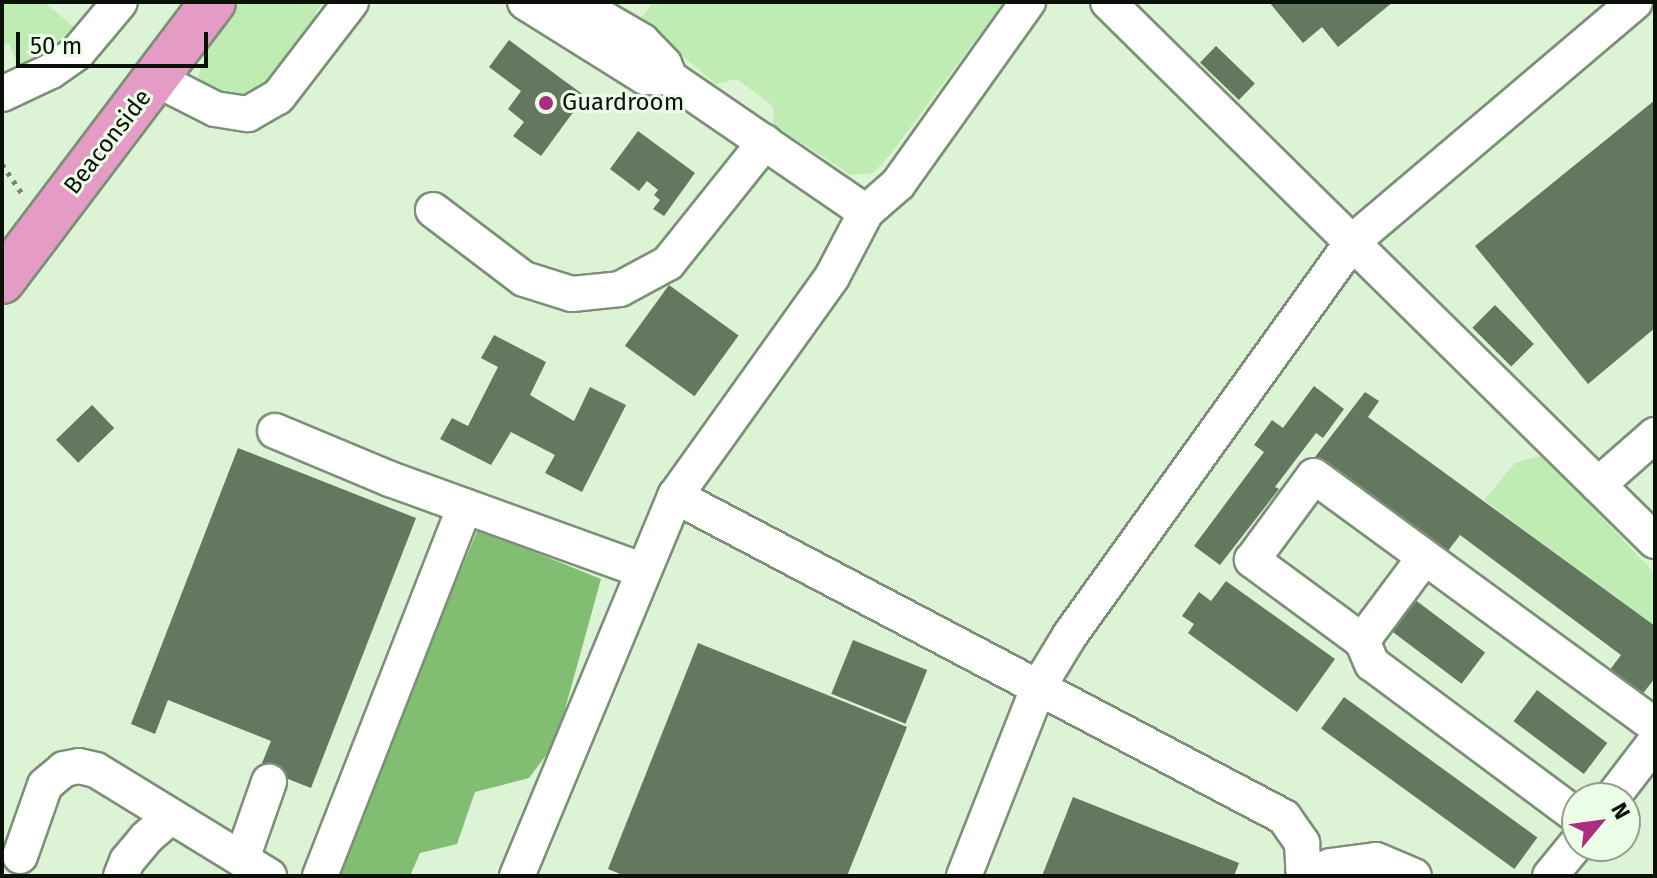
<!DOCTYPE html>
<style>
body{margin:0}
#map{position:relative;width:1657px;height:878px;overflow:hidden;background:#dcf3d6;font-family:"Fira Sans",sans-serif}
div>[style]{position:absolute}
.green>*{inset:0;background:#bfecb3}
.forest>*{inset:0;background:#82be71}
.building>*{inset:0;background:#64785f;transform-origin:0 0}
.path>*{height:5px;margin-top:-2.5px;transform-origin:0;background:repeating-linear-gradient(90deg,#748370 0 4px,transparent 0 10px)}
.roads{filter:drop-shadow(2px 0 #7b9076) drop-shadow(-2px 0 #7b9076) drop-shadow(0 2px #7b9076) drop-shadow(0 -2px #7b9076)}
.minor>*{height:34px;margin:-17px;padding:0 17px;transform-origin:17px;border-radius:17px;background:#fff}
.highway>*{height:44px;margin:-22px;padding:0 22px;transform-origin:22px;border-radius:22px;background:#e49bc5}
.dots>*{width:22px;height:22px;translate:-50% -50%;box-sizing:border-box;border:4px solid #ecfee7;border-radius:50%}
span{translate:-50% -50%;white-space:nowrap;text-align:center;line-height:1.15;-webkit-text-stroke:6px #ecfee7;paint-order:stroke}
.poi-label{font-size:24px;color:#091108}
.left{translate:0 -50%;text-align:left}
.street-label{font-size:24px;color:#091108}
.frame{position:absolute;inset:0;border:4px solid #091108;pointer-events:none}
.north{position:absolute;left:1561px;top:782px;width:80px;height:80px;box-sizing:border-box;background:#ecfee7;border:2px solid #919f8e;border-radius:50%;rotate:61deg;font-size:22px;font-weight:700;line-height:32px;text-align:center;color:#091108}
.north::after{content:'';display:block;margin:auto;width:28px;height:36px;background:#aa2f81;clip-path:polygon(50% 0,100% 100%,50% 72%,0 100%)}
.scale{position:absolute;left:16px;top:32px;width:192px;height:36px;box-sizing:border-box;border:4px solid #091108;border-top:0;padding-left:10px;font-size:24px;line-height:28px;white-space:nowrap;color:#091108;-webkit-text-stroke:6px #ecfee7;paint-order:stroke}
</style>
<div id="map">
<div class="green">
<i style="clip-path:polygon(2px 2px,44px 2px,75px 28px,53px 48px,19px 67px,9px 43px,2px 45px)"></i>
<i style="clip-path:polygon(241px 2px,323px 2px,315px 13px,320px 18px,261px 95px,247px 102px,206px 90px,198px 77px,211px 40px)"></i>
<i style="clip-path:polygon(653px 2px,1004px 2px,889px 156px,873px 173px,851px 175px,774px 125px,773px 106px,737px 79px,716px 84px,640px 20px)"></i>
<i style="clip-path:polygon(1544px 455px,1655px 574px,1655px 626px,1484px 500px,1515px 463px)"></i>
</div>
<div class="forest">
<i style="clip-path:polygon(478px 529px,601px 579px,556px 742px,529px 778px,475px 792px,457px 844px,420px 853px,410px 876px,333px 876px)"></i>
</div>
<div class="building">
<i style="clip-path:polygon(1269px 2px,1393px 2px,1338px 47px,1322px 27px,1303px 43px)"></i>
<i style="clip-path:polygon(509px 40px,585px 96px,541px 156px,513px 136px,524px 122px,508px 109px,521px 91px,489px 67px)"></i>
<i style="left:1216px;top:46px;width:54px;height:23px;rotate:44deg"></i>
<i style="clip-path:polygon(1655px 100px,1655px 328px,1588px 384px,1475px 246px)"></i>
<i style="clip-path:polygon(638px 131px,695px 173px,664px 216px,653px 209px,660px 200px,654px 195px,658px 190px,647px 181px,639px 191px,610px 169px)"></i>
<i style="left:669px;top:285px;width:86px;height:75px;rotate:36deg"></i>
<i style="left:1495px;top:305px;width:55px;height:32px;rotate:45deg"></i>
<i style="clip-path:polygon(494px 335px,546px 362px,530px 395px,574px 421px,590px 387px,626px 405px,582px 492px,545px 473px,555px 455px,511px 432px,491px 465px,440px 439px,452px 418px,468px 426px,498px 367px,481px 358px)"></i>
<i style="clip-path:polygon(1314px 386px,1344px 409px,1323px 438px,1316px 433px,1275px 487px,1279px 489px,1220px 565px,1194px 546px,1264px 452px,1254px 445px,1272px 420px,1283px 428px)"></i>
<i style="clip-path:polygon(1365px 392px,1379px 401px,1368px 417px,1655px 626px,1655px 678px,1641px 696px,1609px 671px,1621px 655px,1460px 535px,1445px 555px,1315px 457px)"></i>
<i style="left:92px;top:405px;width:32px;height:50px;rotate:46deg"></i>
<i style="clip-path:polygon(238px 448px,416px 518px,311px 788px,260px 768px,271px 741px,168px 700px,155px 734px,131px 724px)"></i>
<i style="clip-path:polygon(1226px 581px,1335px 659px,1297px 712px,1188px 633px,1194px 624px,1182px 616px,1199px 592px,1211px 601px)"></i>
<i style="left:1414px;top:599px;width:89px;height:39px;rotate:37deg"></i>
<i style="left:853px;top:640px;width:80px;height:58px;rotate:22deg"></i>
<i style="clip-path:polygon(698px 643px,907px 727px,847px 876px,625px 876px,608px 869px)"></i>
<i style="left:1537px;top:690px;width:88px;height:39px;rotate:37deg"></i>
<i style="left:1344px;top:697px;width:239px;height:39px;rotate:36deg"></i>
<i style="clip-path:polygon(1073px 797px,1239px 863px,1234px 876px,1042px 876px)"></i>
</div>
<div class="path">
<i style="left:2px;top:164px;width:40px;rotate:56deg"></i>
</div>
<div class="roads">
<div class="minor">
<i style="left:525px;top:2px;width:142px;rotate:32deg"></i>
<i style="left:645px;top:77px;width:25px;rotate:2deg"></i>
<i style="left:670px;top:78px;width:237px;rotate:34.4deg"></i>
<i style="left:866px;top:212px;width:73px;rotate:117.6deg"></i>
<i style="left:832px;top:277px;width:269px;rotate:125.6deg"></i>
<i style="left:675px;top:496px;width:688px;rotate:27.79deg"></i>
<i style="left:1284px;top:817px;width:32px;rotate:55deg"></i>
<i style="left:1302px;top:843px;width:33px;rotate:87deg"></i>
<i style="left:575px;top:2px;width:78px;rotate:30.2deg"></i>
<i style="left:642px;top:41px;width:32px;rotate:46deg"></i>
<i style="left:664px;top:64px;width:15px;rotate:67deg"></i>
<i style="left:1108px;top:2px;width:768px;rotate:44.58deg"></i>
<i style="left:156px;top:79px;width:66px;rotate:27deg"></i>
<i style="left:215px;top:109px;width:33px;rotate:9deg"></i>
<i style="left:248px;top:114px;width:34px;rotate:-30deg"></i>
<i style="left:278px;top:97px;width:120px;rotate:-52.5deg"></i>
<i style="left:2px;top:94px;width:54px;rotate:-25.1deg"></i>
<i style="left:51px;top:71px;width:33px;rotate:-35deg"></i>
<i style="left:78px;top:52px;width:65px;rotate:-50deg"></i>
<i style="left:433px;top:210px;width:114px;rotate:37.2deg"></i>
<i style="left:524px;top:279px;width:50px;rotate:17.4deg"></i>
<i style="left:572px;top:294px;width:48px;rotate:-5.9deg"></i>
<i style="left:620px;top:289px;width:55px;rotate:-28.4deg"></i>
<i style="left:668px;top:263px;width:155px;rotate:-51.3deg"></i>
<i style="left:866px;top:212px;width:43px;rotate:-41.2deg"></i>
<i style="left:898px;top:184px;width:224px;rotate:-54.5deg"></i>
<i style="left:275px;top:431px;width:125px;rotate:22.7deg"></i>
<i style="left:390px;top:479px;width:268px;rotate:19.9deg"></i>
<i style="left:1598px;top:485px;width:76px;rotate:-41.3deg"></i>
<i style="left:1362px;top:641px;width:104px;rotate:-53.2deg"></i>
<i style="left:1612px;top:798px;width:71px;rotate:-52.5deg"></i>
<i style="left:1577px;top:816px;width:255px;rotate:-143.4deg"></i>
<i style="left:1372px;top:664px;width:25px;rotate:-113deg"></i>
<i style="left:1362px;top:641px;width:137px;rotate:-143.6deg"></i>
<i style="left:1252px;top:560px;width:104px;rotate:-53.6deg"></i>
<i style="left:1314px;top:476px;width:423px;rotate:36.2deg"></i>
<i style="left:20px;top:856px;width:75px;rotate:-70.6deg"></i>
<i style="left:45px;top:785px;width:25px;rotate:-40deg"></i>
<i style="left:64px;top:769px;width:15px;rotate:-11deg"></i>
<i style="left:79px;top:766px;width:17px;rotate:13deg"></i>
<i style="left:96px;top:770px;width:203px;rotate:31.5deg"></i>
<i style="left:242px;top:859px;width:82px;rotate:-70.7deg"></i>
<i style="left:1330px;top:866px;width:46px;rotate:-7.4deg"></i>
<i style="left:1376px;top:860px;width:41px;rotate:22.8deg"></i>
<i style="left:121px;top:876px;width:16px;rotate:-68deg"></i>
<i style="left:127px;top:861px;width:30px;rotate:-50deg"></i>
<i style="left:146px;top:838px;width:33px;rotate:-41deg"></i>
<i style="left:320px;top:876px;width:397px;rotate:-68.6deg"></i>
<i style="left:517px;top:876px;width:412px;rotate:-67.4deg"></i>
<i style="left:964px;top:876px;width:204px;rotate:-68.5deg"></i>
<i style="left:1039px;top:686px;width:60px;rotate:-58.7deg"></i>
<i style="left:1070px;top:635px;width:484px;rotate:-54.3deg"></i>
<i style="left:1352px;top:242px;width:371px;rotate:-40.3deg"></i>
<i style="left:1550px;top:876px;width:43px;rotate:-50.7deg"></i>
</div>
<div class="highway">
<i style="left:2px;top:281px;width:350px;rotate:-52.9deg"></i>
</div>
</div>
<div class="dots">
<i style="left:546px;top:103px;background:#aa2f81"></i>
</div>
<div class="poi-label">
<span class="left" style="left:562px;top:103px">Guardroom</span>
</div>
<div class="street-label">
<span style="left:108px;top:142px;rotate:-52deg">Beaconside</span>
</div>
<div class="frame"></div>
<div class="north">N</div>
<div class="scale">50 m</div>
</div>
